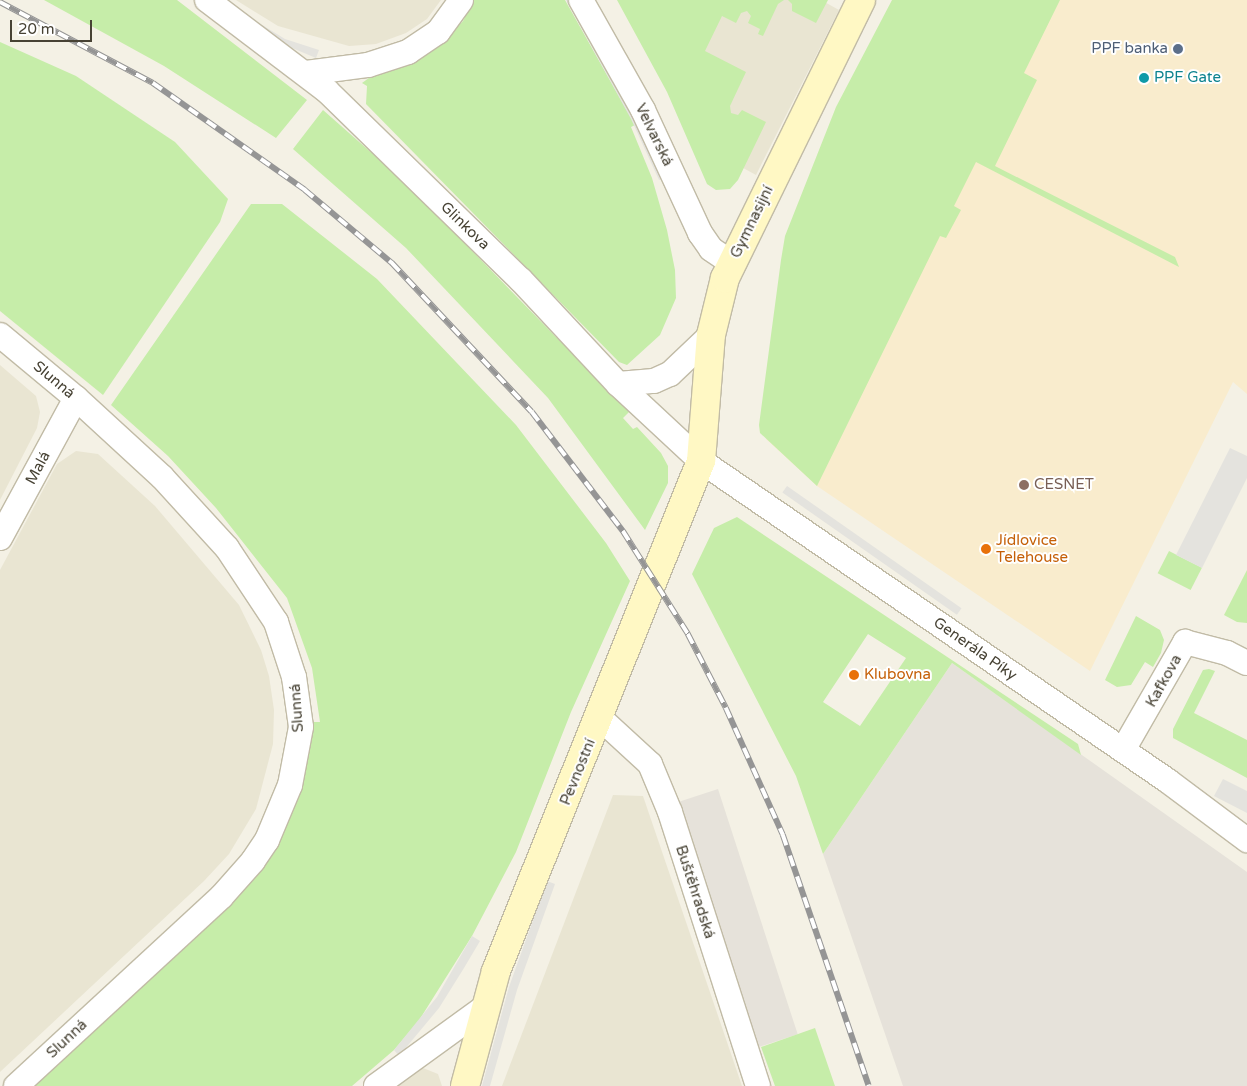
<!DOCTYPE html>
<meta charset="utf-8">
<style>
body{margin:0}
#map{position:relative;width:1247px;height:1086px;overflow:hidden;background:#f4f1e5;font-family:"Varela Round",sans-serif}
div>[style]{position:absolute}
.residential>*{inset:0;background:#e9e5d2}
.commercial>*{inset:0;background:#f9eccd}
.industrial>*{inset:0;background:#e6e2da;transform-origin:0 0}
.green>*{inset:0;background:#c6eda9;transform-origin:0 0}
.parking>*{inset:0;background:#e4e3de;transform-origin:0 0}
.roads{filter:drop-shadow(1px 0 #c1bba6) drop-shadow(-1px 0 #c1bba6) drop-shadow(0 1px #c1bba6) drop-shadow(0 -1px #c1bba6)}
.street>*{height:24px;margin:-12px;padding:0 12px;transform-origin:12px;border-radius:12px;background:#fff}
.secondary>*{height:28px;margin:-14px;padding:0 14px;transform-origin:14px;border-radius:14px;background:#fff8c4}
.rail>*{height:5.5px;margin-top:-2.75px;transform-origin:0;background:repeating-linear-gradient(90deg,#fff 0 11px,#959595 0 22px);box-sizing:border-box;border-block:1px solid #959595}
.dots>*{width:14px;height:14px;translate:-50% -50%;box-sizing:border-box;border:2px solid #fff;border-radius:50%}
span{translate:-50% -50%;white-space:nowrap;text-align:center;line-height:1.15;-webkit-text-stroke:4px #fff;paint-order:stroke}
.service-label{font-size:15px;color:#4e5e75}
.right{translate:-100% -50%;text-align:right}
.culture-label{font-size:15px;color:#0d838f}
.left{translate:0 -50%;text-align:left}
.street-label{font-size:15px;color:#474234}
.education-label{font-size:15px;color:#785e54}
.food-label{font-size:15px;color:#c56008}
.scale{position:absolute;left:10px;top:20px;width:82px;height:22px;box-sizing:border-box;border:2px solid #474234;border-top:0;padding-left:6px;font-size:15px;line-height:18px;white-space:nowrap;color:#474234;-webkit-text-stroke:4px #fff;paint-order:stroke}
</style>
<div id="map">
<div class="residential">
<i style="clip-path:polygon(236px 0,441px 0,427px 19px,406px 33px,376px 44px,349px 46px,278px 26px)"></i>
<i style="clip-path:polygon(713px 0,821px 0,839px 10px,756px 175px,712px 151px,685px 60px)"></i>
<i style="clip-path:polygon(0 365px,36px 396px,40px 412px,37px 428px,0 500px)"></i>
<i style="clip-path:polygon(76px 451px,98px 454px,155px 506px,239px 605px,261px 650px,269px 676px,274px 710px,273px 744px,256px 809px,229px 854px,204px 881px,0 1072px,0 570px,57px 464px)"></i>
<i style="clip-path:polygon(613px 795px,643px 796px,742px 1086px,502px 1086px)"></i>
<i style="clip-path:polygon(423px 1068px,438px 1074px,442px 1086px,392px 1086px)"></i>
</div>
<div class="commercial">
<i style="clip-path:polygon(984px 0,1247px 0,1247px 394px,1233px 382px,1090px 671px,817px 486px,766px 439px)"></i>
</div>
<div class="industrial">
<i style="clip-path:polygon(952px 663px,1247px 872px,1247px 1086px,903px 1086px,823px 854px)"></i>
<i style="left:718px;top:789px;width:258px;height:41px;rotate:72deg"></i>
</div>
<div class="green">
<i style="clip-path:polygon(44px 0,177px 0,307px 100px,276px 138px,164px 66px)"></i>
<i style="clip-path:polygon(473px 0,565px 0,635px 125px,631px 127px,652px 178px,667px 230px,675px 270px,676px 298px,660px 335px,627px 365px,619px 362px,366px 104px,367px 86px,362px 83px,373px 75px,408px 64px,437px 48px,463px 21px)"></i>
<i style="clip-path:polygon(617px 0,784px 0,778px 4px,763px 36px,758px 34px,760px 29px,748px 23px,751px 16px,747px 11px,741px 13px,736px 23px,722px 16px,705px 51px,746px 72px,730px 106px,731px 113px,738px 115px,742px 110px,766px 122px,738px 180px,730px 189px,716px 190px,707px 184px,667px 92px)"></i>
<i style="clip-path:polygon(788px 0,828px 0,816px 23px,792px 11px,792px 4px)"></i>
<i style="clip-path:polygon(892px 0,1060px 0,1024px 73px,1037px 80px,995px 166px,1175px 257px,1179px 267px,976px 162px,954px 206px,961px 210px,946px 238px,940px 236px,817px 486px,760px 433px,759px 425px,781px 260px,785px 236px,836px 107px)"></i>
<i style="clip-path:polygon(0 42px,76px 76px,175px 142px,228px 199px,220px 222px,103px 395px,0 311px)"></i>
<i style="clip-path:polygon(323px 110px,408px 185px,629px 412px,623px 418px,633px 429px,637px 427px,661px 453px,668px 466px,668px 483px,645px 530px,548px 398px,406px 248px,293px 149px)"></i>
<i style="clip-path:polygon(251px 204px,282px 204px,377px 279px,516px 425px,606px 543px,630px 581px,571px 712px,516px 852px,472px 936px,418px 1022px,394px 1050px,352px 1086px,34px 1086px,248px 883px,310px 722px,320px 722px,312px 668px,287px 598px,216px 508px,168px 456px,111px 405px)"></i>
<i style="clip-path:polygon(evenodd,737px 517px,1078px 744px,1081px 755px,952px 663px,823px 854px,796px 776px,692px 574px,714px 528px,737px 517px,868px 634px,906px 658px,860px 726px,823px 702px,868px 634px)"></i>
<i style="left:1169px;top:551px;width:37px;height:25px;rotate:27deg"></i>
<i style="clip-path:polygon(1247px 570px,1247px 623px,1237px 622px,1224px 615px)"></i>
<i style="clip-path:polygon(1136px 616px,1160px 630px,1164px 640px,1161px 653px,1153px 667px,1145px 662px,1131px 685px,1117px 687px,1105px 680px)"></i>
<i style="clip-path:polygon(1209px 669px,1215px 671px,1194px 713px,1247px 740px,1247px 778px,1173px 738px,1173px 729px,1203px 670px)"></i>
<i style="clip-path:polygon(815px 1028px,835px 1086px,775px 1086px,761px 1047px)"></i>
</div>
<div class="parking">
<i style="clip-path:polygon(221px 0,285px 39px,319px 50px,316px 58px,261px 35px)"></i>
<i style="clip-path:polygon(566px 0,576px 0,667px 177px,659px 180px,631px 119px)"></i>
<i style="clip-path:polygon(1230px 448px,1247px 456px,1247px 478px,1202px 568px,1176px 555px)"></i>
<i style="left:787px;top:486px;width:213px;height:8px;rotate:35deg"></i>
<i style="clip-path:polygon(1223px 779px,1247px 791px,1247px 813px,1214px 796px)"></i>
<i style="clip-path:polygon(547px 881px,555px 884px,517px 990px,490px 1086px,482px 1086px,509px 987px)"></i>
<i style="clip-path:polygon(472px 936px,480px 941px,464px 968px,439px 1008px,399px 1056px,394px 1050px,437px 997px)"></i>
</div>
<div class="roads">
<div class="street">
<i style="left:207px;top:0;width:151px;rotate:37.2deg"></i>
<i style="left:327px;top:91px;width:271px;rotate:44.3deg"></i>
<i style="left:521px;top:280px;width:142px;rotate:47deg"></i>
<i style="left:618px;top:384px;width:113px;rotate:42.9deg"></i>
<i style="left:701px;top:461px;width:566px;rotate:34.42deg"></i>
<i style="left:1168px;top:781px;width:99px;rotate:36.8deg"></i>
<i style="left:581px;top:0;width:126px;rotate:60.6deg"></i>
<i style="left:643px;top:110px;width:136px;rotate:65.1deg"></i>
<i style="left:700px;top:233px;width:19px;rotate:55deg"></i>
<i style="left:711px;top:249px;width:25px;rotate:34deg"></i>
<i style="left:306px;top:73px;width:63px;rotate:-7.4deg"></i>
<i style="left:368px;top:65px;width:42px;rotate:-18deg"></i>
<i style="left:408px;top:52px;width:36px;rotate:-34deg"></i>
<i style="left:438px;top:32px;width:39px;rotate:-54deg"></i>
<i style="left:0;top:335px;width:99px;rotate:39.7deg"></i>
<i style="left:76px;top:398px;width:117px;rotate:42.6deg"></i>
<i style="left:162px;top:477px;width:96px;rotate:47.5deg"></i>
<i style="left:227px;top:548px;width:89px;rotate:56.5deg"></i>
<i style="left:276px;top:622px;width:58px;rotate:71.9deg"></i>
<i style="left:294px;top:677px;width:50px;rotate:82deg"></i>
<i style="left:301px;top:727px;width:59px;rotate:100.7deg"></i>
<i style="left:290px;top:785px;width:60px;rotate:112.7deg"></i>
<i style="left:267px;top:840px;width:25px;rotate:124deg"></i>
<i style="left:253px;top:861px;width:48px;rotate:131.6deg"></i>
<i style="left:221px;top:897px;width:279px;rotate:137.3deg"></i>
<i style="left:618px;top:384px;width:36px;rotate:-5deg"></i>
<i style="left:654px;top:381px;width:17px;rotate:-24deg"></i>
<i style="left:670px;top:374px;width:57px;rotate:-43.6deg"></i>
<i style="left:0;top:538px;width:159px;rotate:-61.5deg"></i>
<i style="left:600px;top:718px;width:68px;rotate:42.6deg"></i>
<i style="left:650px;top:764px;width:52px;rotate:67.4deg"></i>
<i style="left:670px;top:812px;width:288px;rotate:72.2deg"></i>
<i style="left:1123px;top:750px;width:125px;rotate:-60.1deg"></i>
<i style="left:1185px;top:642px;width:43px;rotate:14.7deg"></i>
<i style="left:1227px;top:653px;width:22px;rotate:27deg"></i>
<i style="left:376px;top:1086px;width:135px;rotate:-35.9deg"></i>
</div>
<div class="secondary">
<i style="left:465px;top:1086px;width:119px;rotate:-74.9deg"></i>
<i style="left:496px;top:971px;width:550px;rotate:-68.1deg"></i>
<i style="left:701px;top:461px;width:126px;rotate:-85.5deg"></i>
<i style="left:711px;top:335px;width:59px;rotate:-76.2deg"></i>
<i style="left:725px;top:278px;width:309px;rotate:-63.9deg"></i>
</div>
</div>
<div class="rail">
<i style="left:0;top:2px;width:173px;rotate:27.9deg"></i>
<i style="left:153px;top:83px;width:186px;rotate:35.1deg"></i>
<i style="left:305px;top:190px;width:114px;rotate:40deg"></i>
<i style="left:392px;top:263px;width:204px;rotate:46.8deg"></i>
<i style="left:532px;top:412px;width:150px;rotate:52.6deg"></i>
<i style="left:623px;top:531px;width:122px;rotate:57.7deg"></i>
<i style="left:688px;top:634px;width:83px;rotate:62.8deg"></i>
<i style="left:726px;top:708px;width:139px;rotate:65.8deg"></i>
<i style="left:783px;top:835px;width:265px;rotate:71.1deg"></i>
</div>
<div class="dots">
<i style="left:1178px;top:49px;background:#5c6f8a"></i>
<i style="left:1144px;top:78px;background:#0f9aa8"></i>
<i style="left:1024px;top:485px;background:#8d6e63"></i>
<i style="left:986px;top:549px;background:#e8710a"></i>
<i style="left:854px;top:675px;background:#e8710a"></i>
</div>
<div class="service-label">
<span class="right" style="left:1168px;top:49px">PPF banka</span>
</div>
<div class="culture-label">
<span class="left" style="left:1154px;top:78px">PPF Gate</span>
</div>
<div class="street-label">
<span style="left:654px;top:135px;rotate:64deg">Velvarská</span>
<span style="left:752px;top:222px;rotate:-64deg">Gymnasijní</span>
<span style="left:465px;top:226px;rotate:44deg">Glinkova</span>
<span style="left:54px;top:380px;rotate:40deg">Slunná</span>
<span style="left:38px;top:468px;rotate:-62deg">Malá</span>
<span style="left:975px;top:649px;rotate:35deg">Generála Píky</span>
<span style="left:1164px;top:681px;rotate:-61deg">Kafkova</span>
<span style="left:297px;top:708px;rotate:-94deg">Slunná</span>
<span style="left:578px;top:772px;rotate:-68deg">Pevnostní</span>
<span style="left:695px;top:892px;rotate:72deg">Buštěhradská</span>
<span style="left:67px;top:1039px;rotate:-43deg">Slunná</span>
</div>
<div class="education-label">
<span class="left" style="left:1034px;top:485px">CESNET</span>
</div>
<div class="food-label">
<span class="left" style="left:996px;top:549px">Jídlovice<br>Telehouse</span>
<span class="left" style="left:864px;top:675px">Klubovna</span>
</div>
<div class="scale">20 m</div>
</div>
